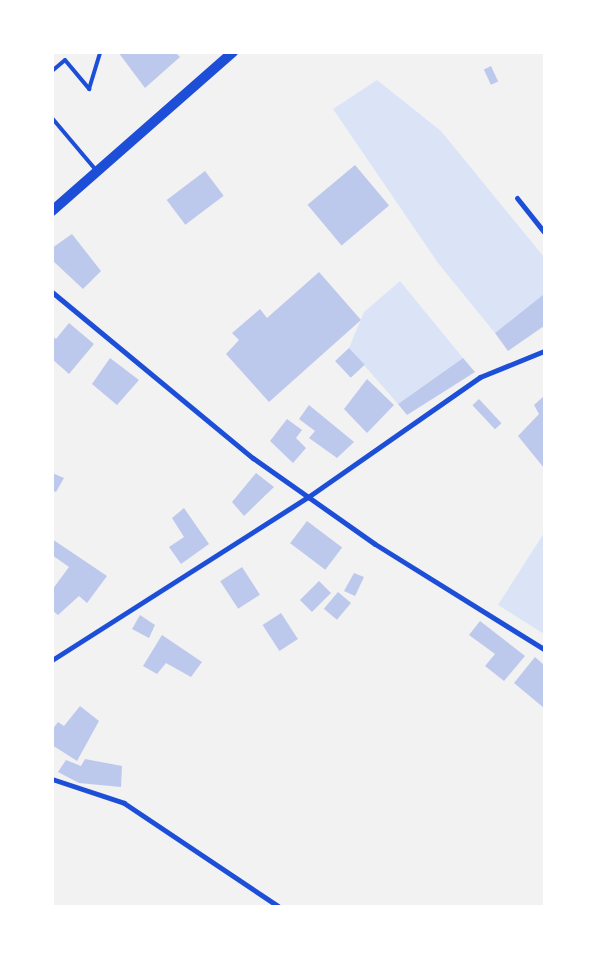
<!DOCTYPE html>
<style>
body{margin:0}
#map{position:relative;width:597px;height:959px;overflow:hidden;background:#f2f2f2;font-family:Inter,sans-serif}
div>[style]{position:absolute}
.green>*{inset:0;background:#dbe4f7}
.building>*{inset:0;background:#bdc9ec;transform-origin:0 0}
.service>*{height:4px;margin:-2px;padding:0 2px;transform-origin:2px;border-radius:2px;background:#1d4ed8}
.minor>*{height:5px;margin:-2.5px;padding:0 2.5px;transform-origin:2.5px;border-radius:2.5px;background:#1d4ed8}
.secondary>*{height:10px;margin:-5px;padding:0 5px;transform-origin:5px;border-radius:5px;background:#1d4ed8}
span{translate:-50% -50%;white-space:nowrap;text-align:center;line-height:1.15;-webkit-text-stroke:4.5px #fff;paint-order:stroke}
.frame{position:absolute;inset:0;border:54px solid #fff;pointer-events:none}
</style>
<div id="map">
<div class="green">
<i style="clip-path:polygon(377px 80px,441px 131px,544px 257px,544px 294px,495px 333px,438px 263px,333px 109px)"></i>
<i style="clip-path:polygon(400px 281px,463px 358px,398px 404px,349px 348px,364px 312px)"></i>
<i style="clip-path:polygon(544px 533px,544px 634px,498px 605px)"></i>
</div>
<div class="building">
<i style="clip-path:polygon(118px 52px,175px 52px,180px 57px,145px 88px)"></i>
<i style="left:491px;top:66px;width:17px;height:8px;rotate:65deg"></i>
<i style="left:355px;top:165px;width:53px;height:62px;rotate:50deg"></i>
<i style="left:205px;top:171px;width:31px;height:48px;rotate:53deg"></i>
<i style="clip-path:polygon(72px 234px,101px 271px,83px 289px,52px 260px,52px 248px)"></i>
<i style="clip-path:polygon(319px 272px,361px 320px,269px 402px,226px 354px,239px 340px,232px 333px,260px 309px,267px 318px)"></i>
<i style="clip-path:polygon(544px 294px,544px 326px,508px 351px,495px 333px)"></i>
<i style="clip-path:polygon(69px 323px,94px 344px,69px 374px,52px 359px,52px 336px,56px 339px)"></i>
<i style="left:349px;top:348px;width:23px;height:19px;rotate:47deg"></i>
<i style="clip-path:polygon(110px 358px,139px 380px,117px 405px,92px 384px)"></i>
<i style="clip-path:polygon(463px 358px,475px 372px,407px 415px,398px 404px)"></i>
<i style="clip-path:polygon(367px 379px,394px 405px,367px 433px,344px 409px)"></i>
<i style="clip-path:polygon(544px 396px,544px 468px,518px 436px,539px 414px,534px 405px)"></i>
<i style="left:479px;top:399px;width:33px;height:9px;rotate:47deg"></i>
<i style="clip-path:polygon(309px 405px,354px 442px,337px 458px,309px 438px,315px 431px,299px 419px)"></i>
<i style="clip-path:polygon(287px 419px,302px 430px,296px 438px,306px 448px,293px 463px,270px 441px)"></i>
<i style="clip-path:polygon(52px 473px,64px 478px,56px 492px,52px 490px)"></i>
<i style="clip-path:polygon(256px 473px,274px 487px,244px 516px,232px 502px)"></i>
<i style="clip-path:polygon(184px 508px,209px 544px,181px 564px,169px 547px,184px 537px,172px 518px)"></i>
<i style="left:307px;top:521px;width:44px;height:28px;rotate:37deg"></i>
<i style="clip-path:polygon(52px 539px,107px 576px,87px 603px,79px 596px,58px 615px,52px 610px,52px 590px,69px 567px,52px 555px)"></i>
<i style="left:242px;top:567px;width:33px;height:26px;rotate:57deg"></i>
<i style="clip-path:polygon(354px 573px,364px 577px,355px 596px,344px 591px)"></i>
<i style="left:319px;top:581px;width:17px;height:27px;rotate:45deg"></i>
<i style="left:338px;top:592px;width:17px;height:22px;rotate:40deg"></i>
<i style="left:281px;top:613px;width:31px;height:22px;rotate:57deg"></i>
<i style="clip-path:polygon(140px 615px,155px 625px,149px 638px,132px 629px)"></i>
<i style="clip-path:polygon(480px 621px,525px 656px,504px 681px,485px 666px,495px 654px,469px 635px)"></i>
<i style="clip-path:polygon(162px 635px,202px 662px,191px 677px,166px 663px,157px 674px,143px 666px)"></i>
<i style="clip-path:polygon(535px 657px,544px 665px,544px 708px,514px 683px)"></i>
<i style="clip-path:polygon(80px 706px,99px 721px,77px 761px,52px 745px,52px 730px,58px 722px,64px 726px)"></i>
<i style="clip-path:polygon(85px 759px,122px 766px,121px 787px,79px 783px,58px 772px,66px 760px,81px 766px)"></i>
</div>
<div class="service">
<i style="left:52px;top:71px;width:17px;rotate:-40deg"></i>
<i style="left:65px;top:60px;width:38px;rotate:50deg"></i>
<i style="left:89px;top:89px;width:39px;rotate:-73deg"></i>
<i style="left:52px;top:118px;width:68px;rotate:49.8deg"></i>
</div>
<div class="minor">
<i style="left:517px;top:198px;width:43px;rotate:51.5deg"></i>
<i style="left:52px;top:292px;width:261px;rotate:39.6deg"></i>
<i style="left:253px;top:458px;width:149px;rotate:35.2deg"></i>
<i style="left:375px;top:544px;width:199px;rotate:31.9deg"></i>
<i style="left:52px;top:660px;width:303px;rotate:-32.5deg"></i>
<i style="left:308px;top:497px;width:210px;rotate:-34.9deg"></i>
<i style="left:480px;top:377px;width:69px;rotate:-22.1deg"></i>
<i style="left:52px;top:779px;width:76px;rotate:18.4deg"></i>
<i style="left:124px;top:803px;width:185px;rotate:33.8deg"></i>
</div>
<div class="secondary">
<i style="left:52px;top:211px;width:241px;rotate:-41.3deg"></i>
</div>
<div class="frame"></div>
</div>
